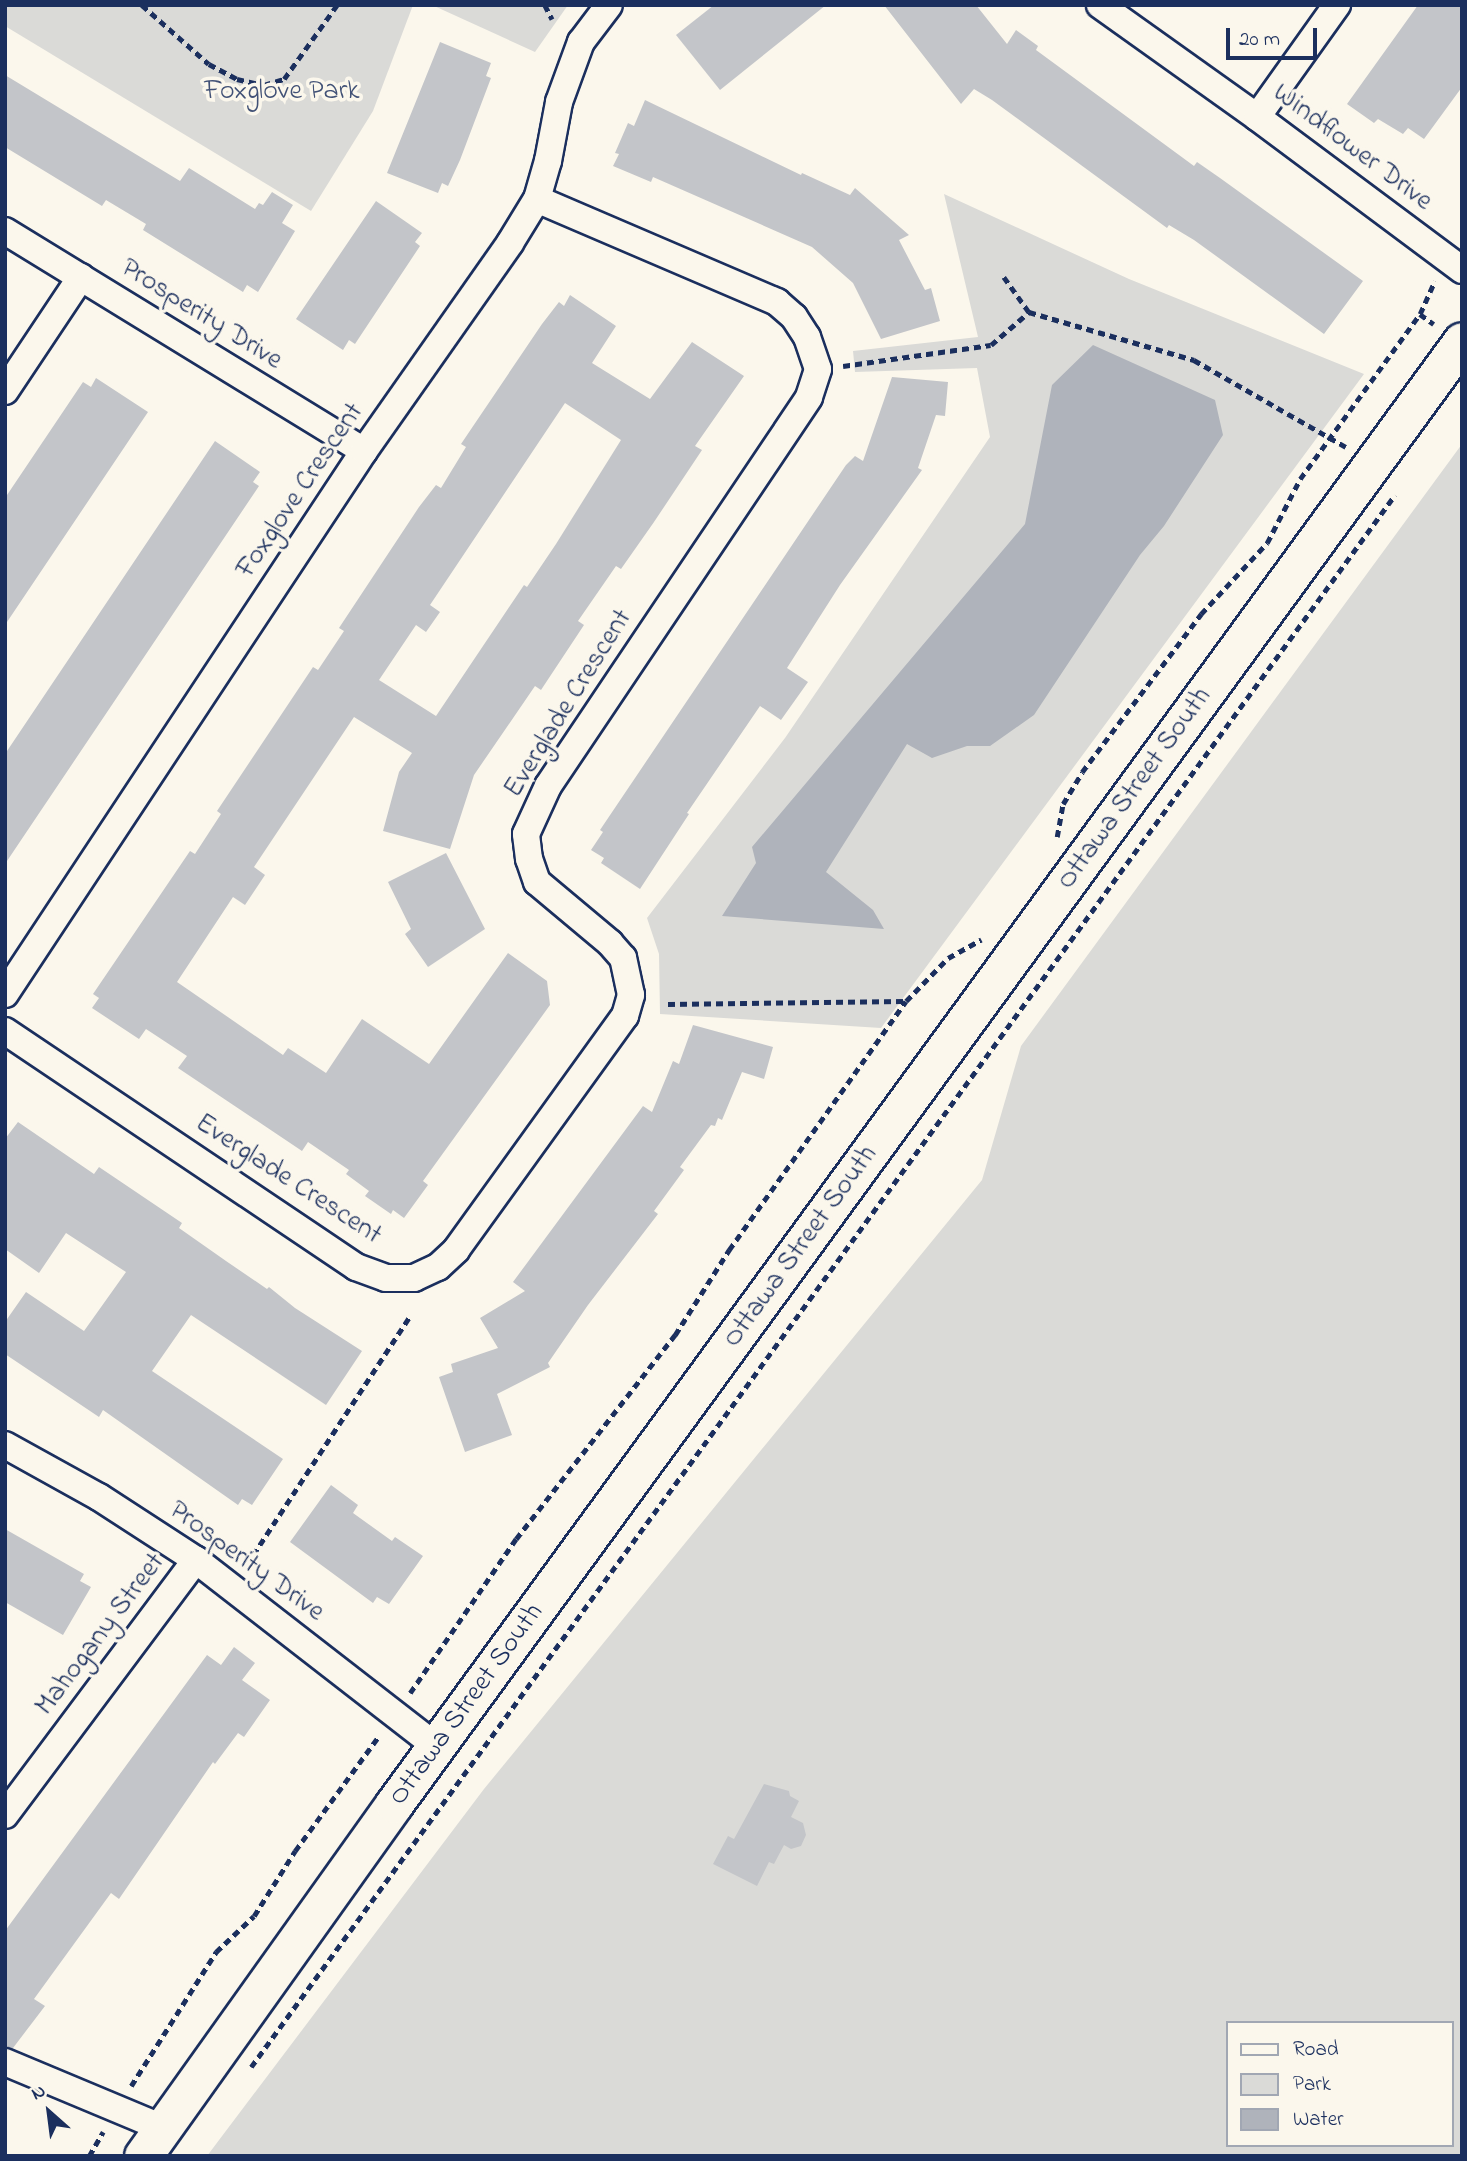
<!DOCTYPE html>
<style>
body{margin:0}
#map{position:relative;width:1467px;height:2161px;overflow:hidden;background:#fbf7ec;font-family:"Indie Flower",sans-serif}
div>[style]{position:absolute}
.green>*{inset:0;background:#dadad7}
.water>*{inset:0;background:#afb3bb}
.building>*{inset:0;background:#c3c5c9}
.path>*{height:4.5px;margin-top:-2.25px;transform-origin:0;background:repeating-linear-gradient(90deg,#1b2f5e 0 7px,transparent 0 12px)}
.roads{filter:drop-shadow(2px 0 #1b2f5e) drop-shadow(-2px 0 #1b2f5e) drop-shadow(0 2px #1b2f5e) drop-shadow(0 -2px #1b2f5e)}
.street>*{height:26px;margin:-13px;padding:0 13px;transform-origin:13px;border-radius:13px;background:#fbf7ec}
.secondary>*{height:37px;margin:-18.5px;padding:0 18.5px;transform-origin:18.5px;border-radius:18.5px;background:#fbf7ec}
span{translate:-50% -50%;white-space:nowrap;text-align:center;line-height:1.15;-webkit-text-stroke:7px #fbf7ec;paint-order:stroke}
.park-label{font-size:28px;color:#415176}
.street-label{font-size:28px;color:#1b2f5e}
.frame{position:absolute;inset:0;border:7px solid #1b2f5e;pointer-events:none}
.legend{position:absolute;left:1226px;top:2021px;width:228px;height:126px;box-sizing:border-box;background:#fbf7ec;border:2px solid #a1a7b3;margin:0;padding:9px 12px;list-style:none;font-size:21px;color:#1b2f5e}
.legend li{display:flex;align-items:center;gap:14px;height:35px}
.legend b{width:35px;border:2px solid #a1a7b3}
.north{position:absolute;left:14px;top:2077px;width:70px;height:70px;-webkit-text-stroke:5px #fbf7ec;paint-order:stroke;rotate:332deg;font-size:19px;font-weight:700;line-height:28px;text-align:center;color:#1b2f5e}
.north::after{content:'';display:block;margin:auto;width:24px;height:32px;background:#1b2f5e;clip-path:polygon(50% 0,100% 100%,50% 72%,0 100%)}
.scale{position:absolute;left:1226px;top:28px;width:91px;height:32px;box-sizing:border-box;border:4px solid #1b2f5e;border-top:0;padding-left:9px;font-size:21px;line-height:24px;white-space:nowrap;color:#1b2f5e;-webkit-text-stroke:5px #fbf7ec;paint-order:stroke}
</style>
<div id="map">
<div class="green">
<i style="clip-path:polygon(5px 5px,413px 5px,373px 111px,311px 211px,5px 26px)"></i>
<i style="clip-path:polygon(432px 5px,568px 5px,535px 52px)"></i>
<i style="clip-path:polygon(944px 194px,1129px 279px,1364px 374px,881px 1028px,660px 1014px,659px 954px,647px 918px,785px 738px,990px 437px,977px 368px,855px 372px,853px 351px,978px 337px)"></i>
<i style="clip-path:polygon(evenodd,1462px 444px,1462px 2156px,207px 2156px,484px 1789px,982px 1180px,1021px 1046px,1462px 444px,1227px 2023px,1451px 2023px,1451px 2145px,1227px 2145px,1227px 2023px)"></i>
</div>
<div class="water">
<i style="clip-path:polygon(1093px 345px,1215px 400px,1223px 435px,1164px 526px,1140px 555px,1034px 715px,990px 746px,967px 746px,932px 758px,907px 744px,826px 872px,873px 910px,884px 929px,722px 916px,756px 863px,752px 847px,1025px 524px,1052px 385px)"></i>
</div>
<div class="building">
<i style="clip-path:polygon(714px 5px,826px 5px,720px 90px,676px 35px)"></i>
<i style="clip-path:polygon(884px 5px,976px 5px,1007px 44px,1016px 30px,1038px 46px,1036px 50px,1194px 166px,1197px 162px,1220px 178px,1363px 281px,1324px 334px,1194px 240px,1169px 225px,1167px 228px,992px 100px,974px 89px,961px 104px)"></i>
<i style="clip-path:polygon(1418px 5px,1462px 5px,1462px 87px,1424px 139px,1408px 128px,1403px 134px,1378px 119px,1374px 123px,1347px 104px)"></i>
<i style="clip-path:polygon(440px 42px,491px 63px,486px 76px,491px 78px,460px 160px,448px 186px,442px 183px,438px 193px,387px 173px)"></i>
<i style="clip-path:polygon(5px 75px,180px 181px,189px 168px,255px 209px,259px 203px,263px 205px,272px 192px,293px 205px,282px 223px,295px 231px,258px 292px,247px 285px,243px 292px,143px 230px,146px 224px,106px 200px,102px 206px,5px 147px)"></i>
<i style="clip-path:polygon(645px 100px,801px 175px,802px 173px,850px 195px,855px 188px,909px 235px,899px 240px,925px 290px,931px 288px,940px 321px,881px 339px,853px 283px,812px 247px,653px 177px,651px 182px,613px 166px,619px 154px,615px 153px,628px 123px,634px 126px)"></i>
<i style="clip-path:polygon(376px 201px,422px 233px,415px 242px,420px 246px,355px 344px,349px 340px,343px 350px,296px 319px)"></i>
<i style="clip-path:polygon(evenodd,570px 295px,616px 326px,592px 363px,650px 399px,692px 342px,744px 376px,695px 446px,702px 450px,654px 522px,621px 569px,616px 566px,578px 621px,584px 625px,541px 690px,535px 686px,474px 775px,450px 849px,383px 831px,399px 772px,412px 753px,354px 717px,254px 867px,265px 875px,245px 905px,233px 897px,177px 982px,283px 1055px,288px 1048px,326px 1073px,362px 1019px,429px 1064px,508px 953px,547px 981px,550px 1005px,423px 1181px,428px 1185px,404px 1218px,393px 1210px,391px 1214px,365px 1196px,369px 1191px,346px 1174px,349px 1170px,308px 1142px,302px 1151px,178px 1068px,187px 1056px,146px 1029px,139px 1039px,92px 1008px,99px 998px,93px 994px,190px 851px,195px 854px,221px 814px,217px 811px,313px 667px,318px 670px,344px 631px,339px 628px,419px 507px,436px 485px,441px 488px,466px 447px,461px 444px,542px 324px,559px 302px,564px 306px,570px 295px,565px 403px,621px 440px,556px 544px,527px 587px,524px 585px,436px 716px,379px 680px,416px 625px,426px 632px,440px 612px,430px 605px,565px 403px)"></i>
<i style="clip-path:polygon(892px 377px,948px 382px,945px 416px,936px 415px,918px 468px,922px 470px,840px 585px,787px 668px,808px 682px,781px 720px,760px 706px,687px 813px,689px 814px,640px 889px,601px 863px,604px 858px,591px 850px,603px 832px,600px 830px,846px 465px,855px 456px,863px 461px)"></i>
<i style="clip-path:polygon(96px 378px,148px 412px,5px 625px,5px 498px,83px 382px,91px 387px)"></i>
<i style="clip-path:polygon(215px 441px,260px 472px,253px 482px,259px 486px,5px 864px,5px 754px)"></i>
<i style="clip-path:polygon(446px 853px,485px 929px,428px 967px,405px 934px,411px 929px,388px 882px)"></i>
<i style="clip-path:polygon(693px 1025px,773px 1047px,764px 1079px,742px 1072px,722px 1120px,718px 1118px,715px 1126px,711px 1125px,680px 1167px,684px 1170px,654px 1211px,658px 1214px,588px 1305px,548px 1363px,550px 1367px,497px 1394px,512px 1435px,465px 1452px,439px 1377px,453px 1372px,451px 1364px,498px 1348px,480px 1318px,525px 1291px,513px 1282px,643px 1106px,652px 1112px,673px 1061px,679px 1064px)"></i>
<i style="clip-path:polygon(18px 1122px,94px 1174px,99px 1167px,182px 1223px,179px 1228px,226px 1261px,267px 1289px,269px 1287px,295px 1308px,362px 1351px,326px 1405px,191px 1315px,152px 1371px,283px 1459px,252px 1505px,242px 1499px,238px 1505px,103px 1410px,99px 1417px,5px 1354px,5px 1322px,26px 1292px,84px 1331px,126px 1272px,66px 1233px,39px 1273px,5px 1249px,5px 1139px)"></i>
<i style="clip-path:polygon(331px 1485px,358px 1505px,353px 1513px,392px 1541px,395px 1537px,423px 1556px,389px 1604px,377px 1597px,373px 1603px,290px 1542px)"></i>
<i style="clip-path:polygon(5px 1529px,84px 1574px,80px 1581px,91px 1587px,63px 1635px,5px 1602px)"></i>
<i style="clip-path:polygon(234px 1647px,255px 1663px,242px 1680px,270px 1700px,244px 1737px,238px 1733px,215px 1764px,213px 1762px,119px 1899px,111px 1893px,34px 1999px,45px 2006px,13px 2048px,5px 2047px,5px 1931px,207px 1655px,221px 1665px)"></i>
<i style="clip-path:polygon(764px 1784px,789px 1791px,790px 1796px,799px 1801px,791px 1817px,803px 1823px,806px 1835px,801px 1846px,791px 1849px,784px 1845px,774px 1864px,769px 1862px,757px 1886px,713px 1864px,728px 1836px,734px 1839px)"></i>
</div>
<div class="path">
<i style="left:142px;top:5px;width:89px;rotate:41.4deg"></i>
<i style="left:209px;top:64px;width:32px;rotate:28deg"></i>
<i style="left:237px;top:79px;width:28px;rotate:13deg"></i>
<i style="left:264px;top:85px;width:21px;rotate:-17deg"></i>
<i style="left:284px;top:79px;width:91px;rotate:-54.4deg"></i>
<i style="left:545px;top:5px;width:16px;rotate:63deg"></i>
<i style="left:1004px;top:277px;width:43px;rotate:54.5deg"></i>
<i style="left:1029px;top:312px;width:172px;rotate:16.2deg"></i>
<i style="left:1194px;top:360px;width:175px;rotate:29.8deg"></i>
<i style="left:1420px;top:314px;width:17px;rotate:36deg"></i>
<i style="left:843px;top:366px;width:149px;rotate:-8.1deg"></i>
<i style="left:991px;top:345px;width:50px;rotate:-41deg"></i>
<i style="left:1057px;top:837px;width:34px;rotate:-80deg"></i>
<i style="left:1063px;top:804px;width:37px;rotate:-59deg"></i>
<i style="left:1082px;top:772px;width:198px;rotate:-53deg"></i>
<i style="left:1201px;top:614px;width:97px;rotate:-47.1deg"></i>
<i style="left:1267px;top:543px;width:72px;rotate:-62.7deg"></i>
<i style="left:1300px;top:479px;width:204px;rotate:-54deg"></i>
<i style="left:1420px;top:314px;width:36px;rotate:-66deg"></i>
<i style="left:668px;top:1004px;width:237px;rotate:-0.7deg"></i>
<i style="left:253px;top:1555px;width:286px;rotate:-56.7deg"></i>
<i style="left:410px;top:1693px;width:187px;rotate:-55.5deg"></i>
<i style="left:516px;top:1539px;width:259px;rotate:-52.1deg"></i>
<i style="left:675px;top:1335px;width:101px;rotate:-57.6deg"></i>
<i style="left:729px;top:1250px;width:305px;rotate:-54.6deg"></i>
<i style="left:906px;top:1001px;width:60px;rotate:-45.7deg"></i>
<i style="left:948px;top:958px;width:38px;rotate:-29deg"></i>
<i style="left:251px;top:2067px;width:1944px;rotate:-53.96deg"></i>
<i style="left:131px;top:2086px;width:159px;rotate:-57.6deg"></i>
<i style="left:216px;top:1952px;width:52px;rotate:-43.5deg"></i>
<i style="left:254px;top:1916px;width:77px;rotate:-57.8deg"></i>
<i style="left:295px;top:1851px;width:141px;rotate:-53.9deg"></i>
<i style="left:89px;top:2156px;width:28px;rotate:-60deg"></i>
</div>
<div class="roads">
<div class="street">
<i style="left:1100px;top:5px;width:193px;rotate:35.5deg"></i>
<i style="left:1257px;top:117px;width:256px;rotate:36.7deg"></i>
<i style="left:1257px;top:117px;width:138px;rotate:-54.5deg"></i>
<i style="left:5px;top:231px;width:421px;rotate:31.5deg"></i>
<i style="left:5px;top:391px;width:137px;rotate:-56.3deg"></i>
<i style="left:5px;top:994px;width:651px;rotate:-56.53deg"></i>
<i style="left:364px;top:451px;width:254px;rotate:-54.9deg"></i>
<i style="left:510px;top:243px;width:52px;rotate:-58.5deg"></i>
<i style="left:537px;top:199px;width:40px;rotate:-74deg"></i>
<i style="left:548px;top:161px;width:60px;rotate:-79.4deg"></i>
<i style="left:559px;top:102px;width:64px;rotate:-69.9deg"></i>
<i style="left:581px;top:42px;width:46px;rotate:-52.9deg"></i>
<i style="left:5px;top:1031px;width:423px;rotate:33.9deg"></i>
<i style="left:356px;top:1267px;width:32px;rotate:20deg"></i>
<i style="left:386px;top:1278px;width:28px"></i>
<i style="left:414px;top:1278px;width:26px;rotate:-25deg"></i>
<i style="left:438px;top:1267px;width:25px;rotate:-43deg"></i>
<i style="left:456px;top:1250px;width:289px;rotate:-54.2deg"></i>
<i style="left:625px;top:1016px;width:22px;rotate:-74deg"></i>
<i style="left:631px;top:995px;width:38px;rotate:-102deg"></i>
<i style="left:623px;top:958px;width:20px;rotate:-131deg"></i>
<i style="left:610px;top:943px;width:95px;rotate:-140.1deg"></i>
<i style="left:537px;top:882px;width:24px;rotate:-109deg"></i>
<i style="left:529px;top:859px;width:25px;rotate:-97deg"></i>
<i style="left:526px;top:834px;width:53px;rotate:-65.4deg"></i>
<i style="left:548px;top:786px;width:468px;rotate:-56.1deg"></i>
<i style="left:809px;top:397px;width:29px;rotate:-72deg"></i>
<i style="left:818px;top:369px;width:34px;rotate:-109deg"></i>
<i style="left:807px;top:337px;width:24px;rotate:-123deg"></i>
<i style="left:794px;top:317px;width:23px;rotate:-139deg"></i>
<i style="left:777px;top:302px;width:261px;rotate:-156.8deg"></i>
<i style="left:5px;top:1445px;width:107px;rotate:29deg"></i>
<i style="left:99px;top:1497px;width:116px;rotate:33deg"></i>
<i style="left:196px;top:1560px;width:305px;rotate:37.8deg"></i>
<i style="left:5px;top:1815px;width:319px;rotate:-53.2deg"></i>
<i style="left:5px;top:2062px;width:171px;rotate:22.7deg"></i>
</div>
<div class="secondary">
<i style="left:143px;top:2156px;width:432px;rotate:-54.5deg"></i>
<i style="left:394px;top:1804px;width:1811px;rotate:-53.87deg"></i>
</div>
</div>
<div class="park-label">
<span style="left:282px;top:92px">Foxglove Park</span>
</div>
<div class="street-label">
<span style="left:1352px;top:148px;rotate:37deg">Windflower Drive</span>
<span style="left:201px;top:315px;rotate:32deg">Prosperity Drive</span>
<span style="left:301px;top:491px;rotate:-56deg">Foxglove Crescent</span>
<span style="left:569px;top:704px;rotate:-58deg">Everglade Crescent</span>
<span style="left:1135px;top:789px;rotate:-54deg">Ottawa Street South</span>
<span style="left:288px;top:1180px;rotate:33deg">Everglade Crescent</span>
<span style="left:801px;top:1247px;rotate:-54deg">Ottawa Street South</span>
<span style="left:246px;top:1562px;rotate:36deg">Prosperity Drive</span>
<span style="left:101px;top:1635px;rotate:-53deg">Mahogany Street</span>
<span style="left:467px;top:1705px;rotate:-54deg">Ottawa Street South</span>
</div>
<div class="frame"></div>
<ul class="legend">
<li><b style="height:9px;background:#fbf7ec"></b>Road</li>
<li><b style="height:19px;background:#dadad7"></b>Park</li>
<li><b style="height:19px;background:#afb3bb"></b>Water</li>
</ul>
<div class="north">N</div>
<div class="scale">20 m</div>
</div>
